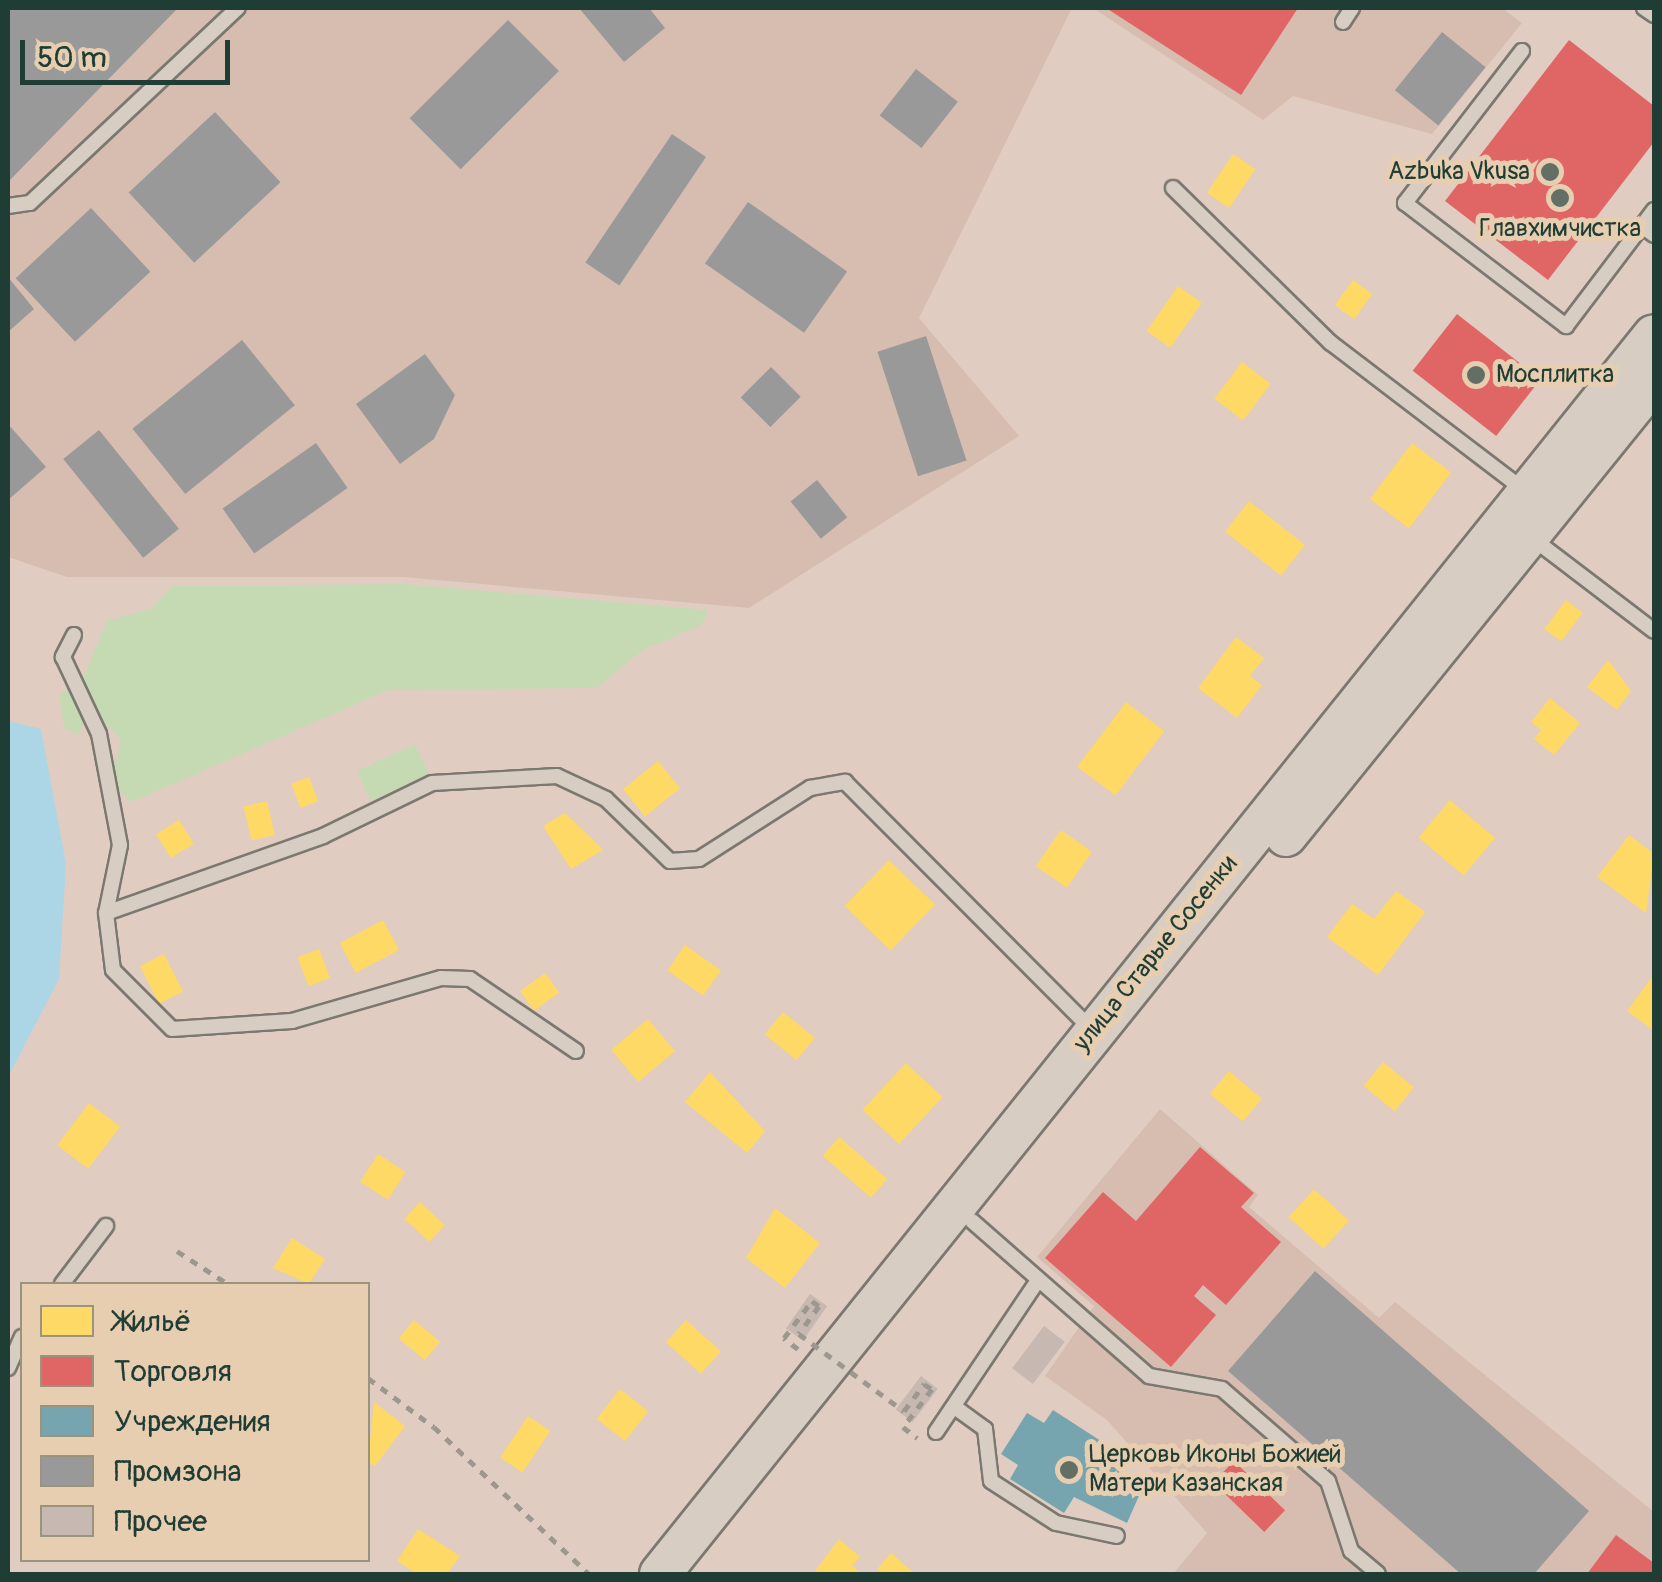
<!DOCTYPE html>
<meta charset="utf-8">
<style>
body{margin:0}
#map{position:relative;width:1662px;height:1582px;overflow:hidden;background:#e0ccc0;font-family:Pangolin,sans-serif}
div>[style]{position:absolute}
.built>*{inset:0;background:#d7bdaf}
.green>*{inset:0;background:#c5dab3;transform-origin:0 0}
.water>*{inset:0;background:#acd6e6}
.homes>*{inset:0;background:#ffd966;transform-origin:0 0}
.shops>*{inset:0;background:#e06666;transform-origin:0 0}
.public>*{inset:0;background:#76a5af}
.industry>*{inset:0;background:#999;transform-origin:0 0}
.building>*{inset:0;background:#c7b8b2;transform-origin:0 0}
.path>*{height:5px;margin-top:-2.5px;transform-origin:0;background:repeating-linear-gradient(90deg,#9c978f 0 8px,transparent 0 16px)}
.roads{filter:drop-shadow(2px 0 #7b7871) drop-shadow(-2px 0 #7b7871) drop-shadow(0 2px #7b7871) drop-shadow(0 -2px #7b7871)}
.lane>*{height:14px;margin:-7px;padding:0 7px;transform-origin:7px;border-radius:7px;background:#d8cdc2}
.secondary>*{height:40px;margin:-20px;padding:0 20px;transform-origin:20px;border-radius:20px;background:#d8cdc2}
.path-bridge>*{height:5px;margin-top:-2.5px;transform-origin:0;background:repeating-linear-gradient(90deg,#9c978f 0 8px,transparent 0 16px)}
.dots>*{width:28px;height:28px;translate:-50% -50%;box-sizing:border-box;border:5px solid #e8ceb0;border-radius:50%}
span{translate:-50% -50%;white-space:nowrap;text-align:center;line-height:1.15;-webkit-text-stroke:10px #e8ceb0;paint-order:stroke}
.poi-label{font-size:25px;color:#1f3d34}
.right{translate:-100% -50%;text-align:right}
.left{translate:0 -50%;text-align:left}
.street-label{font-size:25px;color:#1f3d34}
.frame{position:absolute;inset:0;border:10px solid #1f3d34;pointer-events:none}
.legend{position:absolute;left:20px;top:1282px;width:350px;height:280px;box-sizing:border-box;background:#e8ceb0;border:2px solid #98947e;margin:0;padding:12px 18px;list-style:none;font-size:30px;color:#1f3d34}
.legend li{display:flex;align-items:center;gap:20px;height:50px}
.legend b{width:50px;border:2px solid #98947e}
.scale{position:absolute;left:20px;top:40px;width:210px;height:45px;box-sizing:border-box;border:5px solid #1f3d34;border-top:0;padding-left:12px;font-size:30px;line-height:35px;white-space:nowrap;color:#1f3d34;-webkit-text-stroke:8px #e8ceb0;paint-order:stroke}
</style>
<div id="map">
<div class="built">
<i style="clip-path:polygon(8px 8px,1072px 8px,919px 318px,1019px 436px,749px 608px,403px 577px,67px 577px,8px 557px)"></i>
<i style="clip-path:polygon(1093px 8px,1502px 8px,1522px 23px,1432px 134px,1293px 96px,1263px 120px)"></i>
<i style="clip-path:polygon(1160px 1109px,1258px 1195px,1249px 1207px,1379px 1318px,1395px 1302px,1654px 1512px,1654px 1574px,1173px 1574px,1207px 1533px,1107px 1420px,1045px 1376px,1094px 1306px,1037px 1257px)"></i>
</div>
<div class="green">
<i style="clip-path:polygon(406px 584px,708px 610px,702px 625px,644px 649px,596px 688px,388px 690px,132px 802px,110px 783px,121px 740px,111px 729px,99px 721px,84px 721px,78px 735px,64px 728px,59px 695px,84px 676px,107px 621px,152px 608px,172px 586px)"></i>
<i style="left:415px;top:744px;width:33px;height:64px;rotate:65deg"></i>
</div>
<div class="water">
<i style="clip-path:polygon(8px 721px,41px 729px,66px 864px,59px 979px,8px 1077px)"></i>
</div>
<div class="homes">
<i style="left:1233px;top:154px;width:27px;height:47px;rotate:34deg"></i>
<i style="left:1353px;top:280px;width:24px;height:31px;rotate:36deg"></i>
<i style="left:1178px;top:286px;width:29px;height:55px;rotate:35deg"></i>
<i style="left:1242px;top:362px;width:36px;height:46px;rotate:37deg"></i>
<i style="left:1412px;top:443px;width:49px;height:70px;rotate:37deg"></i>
<i style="left:1249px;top:501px;width:71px;height:39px;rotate:38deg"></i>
<i style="left:1566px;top:600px;width:21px;height:36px;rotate:37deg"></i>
<i style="clip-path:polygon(1236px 637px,1264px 658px,1250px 676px,1262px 685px,1237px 718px,1198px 688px)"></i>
<i style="clip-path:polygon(1608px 660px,1631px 691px,1617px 710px,1587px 687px)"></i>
<i style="clip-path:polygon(1550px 698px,1580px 723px,1554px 755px,1534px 739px,1541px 730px,1531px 722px)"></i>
<i style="left:1126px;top:702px;width:48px;height:81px;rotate:37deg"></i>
<i style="left:658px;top:761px;width:35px;height:45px;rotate:51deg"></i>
<i style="left:309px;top:777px;width:26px;height:19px;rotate:69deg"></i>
<i style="left:1450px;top:800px;width:59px;height:49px;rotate:40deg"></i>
<i style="left:267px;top:801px;width:35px;height:24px;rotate:77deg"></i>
<i style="clip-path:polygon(565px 813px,603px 850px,571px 869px,543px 826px)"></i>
<i style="left:179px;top:820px;width:28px;height:27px;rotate:58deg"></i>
<i style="left:1061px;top:830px;width:38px;height:44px;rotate:35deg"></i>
<i style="clip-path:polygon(1629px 835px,1654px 854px,1646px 913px,1597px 877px)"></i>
<i style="left:889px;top:860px;width:64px;height:64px;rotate:44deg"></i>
<i style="clip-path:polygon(1396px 891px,1425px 912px,1378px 975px,1327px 937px,1352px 904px,1374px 919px)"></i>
<i style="left:383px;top:920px;width:34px;height:49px;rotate:62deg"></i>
<i style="left:685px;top:945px;width:44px;height:31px;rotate:35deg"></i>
<i style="left:319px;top:949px;width:31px;height:23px;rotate:69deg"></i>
<i style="left:164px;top:954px;width:42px;height:27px;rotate:63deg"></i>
<i style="left:545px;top:973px;width:24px;height:31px;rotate:54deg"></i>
<i style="clip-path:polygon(1654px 974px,1654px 1031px,1627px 1011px)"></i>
<i style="left:783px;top:1012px;width:41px;height:29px;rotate:39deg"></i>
<i style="left:648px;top:1019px;width:42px;height:48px;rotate:50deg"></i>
<i style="left:1383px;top:1062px;width:40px;height:31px;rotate:39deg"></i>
<i style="left:906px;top:1063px;width:50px;height:64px;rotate:43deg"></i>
<i style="left:1229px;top:1071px;width:43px;height:30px;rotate:40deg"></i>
<i style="clip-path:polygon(710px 1072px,765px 1131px,747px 1153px,685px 1102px)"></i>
<i style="left:89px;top:1103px;width:39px;height:53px;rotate:37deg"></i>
<i style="left:839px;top:1137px;width:64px;height:25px;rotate:41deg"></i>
<i style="left:378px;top:1154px;width:33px;height:33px;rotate:33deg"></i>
<i style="left:1314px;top:1189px;width:47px;height:38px;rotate:42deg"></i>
<i style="left:420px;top:1202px;width:34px;height:23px;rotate:43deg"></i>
<i style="clip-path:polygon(775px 1208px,820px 1243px,785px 1288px,746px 1258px)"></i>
<i style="clip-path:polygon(292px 1238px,325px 1259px,309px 1284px,273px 1268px)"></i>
<i style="left:414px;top:1320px;width:34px;height:24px;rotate:40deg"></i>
<i style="left:686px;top:1320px;width:47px;height:30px;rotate:42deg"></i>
<i style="left:620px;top:1389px;width:36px;height:38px;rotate:38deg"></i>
<i style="clip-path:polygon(374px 1402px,405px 1426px,375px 1466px,368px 1461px)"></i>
<i style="left:528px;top:1416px;width:27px;height:50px;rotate:34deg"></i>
<i style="clip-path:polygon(418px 1529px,460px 1556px,447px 1574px,417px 1574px,397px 1561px)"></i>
<i style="clip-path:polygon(839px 1539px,860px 1557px,852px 1566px,862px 1574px,813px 1574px)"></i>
<i style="clip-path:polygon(891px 1553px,915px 1574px,883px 1574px,877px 1569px)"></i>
</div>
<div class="shops">
<i style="clip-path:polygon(1106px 8px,1298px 8px,1241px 95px)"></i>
<i style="clip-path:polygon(1569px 40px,1654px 106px,1654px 142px,1548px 280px,1445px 201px)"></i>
<i style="left:1457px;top:314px;width:106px;height:72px;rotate:38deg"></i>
<i style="clip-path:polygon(1200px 1147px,1254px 1193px,1241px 1207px,1281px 1242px,1226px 1305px,1203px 1285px,1194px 1296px,1216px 1315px,1171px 1367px,1045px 1258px,1103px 1192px,1136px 1221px)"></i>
<i style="left:1234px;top:1461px;width:71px;height:30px;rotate:44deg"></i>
<i style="clip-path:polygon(1616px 1535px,1654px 1563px,1654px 1574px,1587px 1574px)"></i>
</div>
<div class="public">
<i style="clip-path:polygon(1053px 1410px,1104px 1443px,1097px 1454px,1142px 1489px,1127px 1523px,1074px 1497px,1064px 1513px,1010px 1479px,1018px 1465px,1001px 1454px,1027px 1413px,1044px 1423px)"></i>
</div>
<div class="industry">
<i style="clip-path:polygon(8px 8px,178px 8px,10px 180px,8px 178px)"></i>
<i style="clip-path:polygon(579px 8px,649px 8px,665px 28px,624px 62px)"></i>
<i style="left:508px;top:20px;width:72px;height:139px;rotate:45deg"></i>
<i style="left:1442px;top:32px;width:56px;height:75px;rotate:39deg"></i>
<i style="left:916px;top:69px;width:53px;height:59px;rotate:38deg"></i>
<i style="left:215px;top:112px;width:96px;height:118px;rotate:47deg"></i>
<i style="left:672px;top:134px;width:41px;height:155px;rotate:34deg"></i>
<i style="left:748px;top:202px;width:121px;height:75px;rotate:35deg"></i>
<i style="left:91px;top:208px;width:87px;height:103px;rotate:47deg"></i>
<i style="clip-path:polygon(8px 277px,34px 309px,8px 332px)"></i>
<i style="left:926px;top:336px;width:131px;height:51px;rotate:72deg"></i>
<i style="left:242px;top:340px;width:84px;height:141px;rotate:51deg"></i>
<i style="clip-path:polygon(425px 354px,455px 395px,434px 439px,400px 464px,356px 404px)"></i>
<i style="left:771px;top:367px;width:42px;height:43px;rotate:45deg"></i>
<i style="clip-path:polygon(8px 424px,46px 467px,8px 500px)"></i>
<i style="left:99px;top:430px;width:127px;height:46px;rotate:51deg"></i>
<i style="left:316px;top:443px;width:55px;height:114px;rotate:55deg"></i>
<i style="left:817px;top:480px;width:48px;height:34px;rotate:51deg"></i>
<i style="clip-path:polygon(1315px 1271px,1589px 1511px,1534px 1574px,1461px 1574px,1228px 1371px)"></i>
</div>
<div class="building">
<i style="left:810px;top:1294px;width:21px;height:42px;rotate:35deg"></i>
<i style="left:1044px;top:1326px;width:26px;height:53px;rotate:37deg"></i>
<i style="left:921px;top:1376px;width:21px;height:42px;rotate:37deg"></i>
</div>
<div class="path">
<i style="left:177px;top:1251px;width:61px;rotate:32.9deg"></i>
<i style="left:798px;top:1349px;width:18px;rotate:-142deg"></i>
<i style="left:784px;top:1338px;width:46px;rotate:-52.9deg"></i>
<i style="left:812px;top:1301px;width:9px;rotate:36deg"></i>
<i style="left:819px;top:1306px;width:34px;rotate:126deg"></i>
<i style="left:368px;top:1378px;width:82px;rotate:36.6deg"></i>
<i style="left:434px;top:1427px;width:214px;rotate:43.5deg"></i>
<i style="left:904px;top:1411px;width:34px;rotate:-53deg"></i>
<i style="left:924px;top:1384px;width:9px;rotate:32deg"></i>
<i style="left:932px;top:1389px;width:48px;rotate:127.3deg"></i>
<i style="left:903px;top:1427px;width:18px;rotate:38deg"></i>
</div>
<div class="roads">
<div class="lane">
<i style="left:1644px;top:8px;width:12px;rotate:35deg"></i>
<i style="left:1343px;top:22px;width:17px;rotate:-57deg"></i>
<i style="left:1522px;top:51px;width:192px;rotate:127.6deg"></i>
<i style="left:1405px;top:203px;width:203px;rotate:37.4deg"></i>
<i style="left:1566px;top:326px;width:126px;rotate:-52.8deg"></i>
<i style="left:1642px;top:226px;width:15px;rotate:37deg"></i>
<i style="left:1173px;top:188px;width:221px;rotate:44.5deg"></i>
<i style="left:1331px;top:343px;width:243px;rotate:37.3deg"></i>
<i style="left:8px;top:206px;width:22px;rotate:-8deg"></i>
<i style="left:30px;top:203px;width:285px;rotate:-43.2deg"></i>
<i style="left:1642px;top:226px;width:20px;rotate:-53deg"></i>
<i style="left:1532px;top:538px;width:153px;rotate:37.3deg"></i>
<i style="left:74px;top:635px;width:25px;rotate:117deg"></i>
<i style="left:63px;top:657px;width:85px;rotate:64.9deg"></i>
<i style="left:99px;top:734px;width:113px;rotate:79.3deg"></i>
<i style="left:120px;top:845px;width:69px;rotate:101.6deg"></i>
<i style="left:106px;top:913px;width:57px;rotate:83deg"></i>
<i style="left:113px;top:970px;width:83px;rotate:45deg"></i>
<i style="left:172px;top:1029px;width:120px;rotate:-3.8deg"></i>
<i style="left:292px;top:1021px;width:155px;rotate:-16.1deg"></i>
<i style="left:441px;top:978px;width:29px;rotate:2deg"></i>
<i style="left:470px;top:979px;width:128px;rotate:34.2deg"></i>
<i style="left:106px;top:913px;width:230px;rotate:-19.5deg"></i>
<i style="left:323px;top:836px;width:121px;rotate:-25.9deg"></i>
<i style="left:432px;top:783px;width:125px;rotate:-3.2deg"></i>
<i style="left:557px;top:776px;width:54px;rotate:25.1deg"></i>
<i style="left:606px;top:799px;width:89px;rotate:44.1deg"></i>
<i style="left:670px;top:861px;width:29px;rotate:-4deg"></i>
<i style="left:699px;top:859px;width:132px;rotate:-32.6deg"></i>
<i style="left:810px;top:788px;width:36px;rotate:-10deg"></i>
<i style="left:845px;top:782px;width:351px;rotate:45.1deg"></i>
<i style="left:972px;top:1221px;width:235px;rotate:41.2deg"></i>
<i style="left:1149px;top:1376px;width:74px;rotate:10.1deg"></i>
<i style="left:1222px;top:1389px;width:140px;rotate:41deg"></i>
<i style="left:1328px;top:1481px;width:74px;rotate:71.8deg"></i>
<i style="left:1351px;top:1551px;width:35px;rotate:40deg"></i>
<i style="left:62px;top:1284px;width:73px;rotate:-52.8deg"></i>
<i style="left:8px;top:1368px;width:34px;rotate:-66deg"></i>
<i style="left:956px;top:1408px;width:36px;rotate:36deg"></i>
<i style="left:985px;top:1429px;width:52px;rotate:83.4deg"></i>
<i style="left:991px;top:1481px;width:77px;rotate:32.9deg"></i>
<i style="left:1056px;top:1523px;width:62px;rotate:12deg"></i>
<i style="left:936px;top:1432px;width:183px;rotate:-56.1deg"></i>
</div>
<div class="secondary">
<i style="left:1286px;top:836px;width:585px;rotate:-51.03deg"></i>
<i style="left:660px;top:1574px;width:1588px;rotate:-51.26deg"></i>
</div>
</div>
<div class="path-bridge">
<i style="left:799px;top:1334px;width:130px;rotate:36.3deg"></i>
</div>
<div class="dots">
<i style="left:1550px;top:172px;background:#636f65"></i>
<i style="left:1560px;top:198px;background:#636f65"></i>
<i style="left:1476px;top:375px;background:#636f65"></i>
<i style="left:1069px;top:1470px;background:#636f65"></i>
</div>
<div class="poi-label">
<span class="right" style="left:1530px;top:172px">Azbuka Vkusa</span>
<span style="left:1560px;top:229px">Главхимчистка</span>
<span class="left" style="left:1496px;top:375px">Мосплитка</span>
<span class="left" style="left:1089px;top:1470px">Церковь Иконы Божией<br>Матери Казанская</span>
</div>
<div class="street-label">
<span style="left:1156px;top:954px;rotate:-51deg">улица Старые Сосенки</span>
</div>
<div class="frame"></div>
<ul class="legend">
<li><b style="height:28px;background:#ffd966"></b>Жильё</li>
<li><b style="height:28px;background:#e06666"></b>Торговля</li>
<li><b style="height:28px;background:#76a5af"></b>Учреждения</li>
<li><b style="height:28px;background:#999"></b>Промзона</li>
<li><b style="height:28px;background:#c7b8b2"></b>Прочее</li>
</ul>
<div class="scale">50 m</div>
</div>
